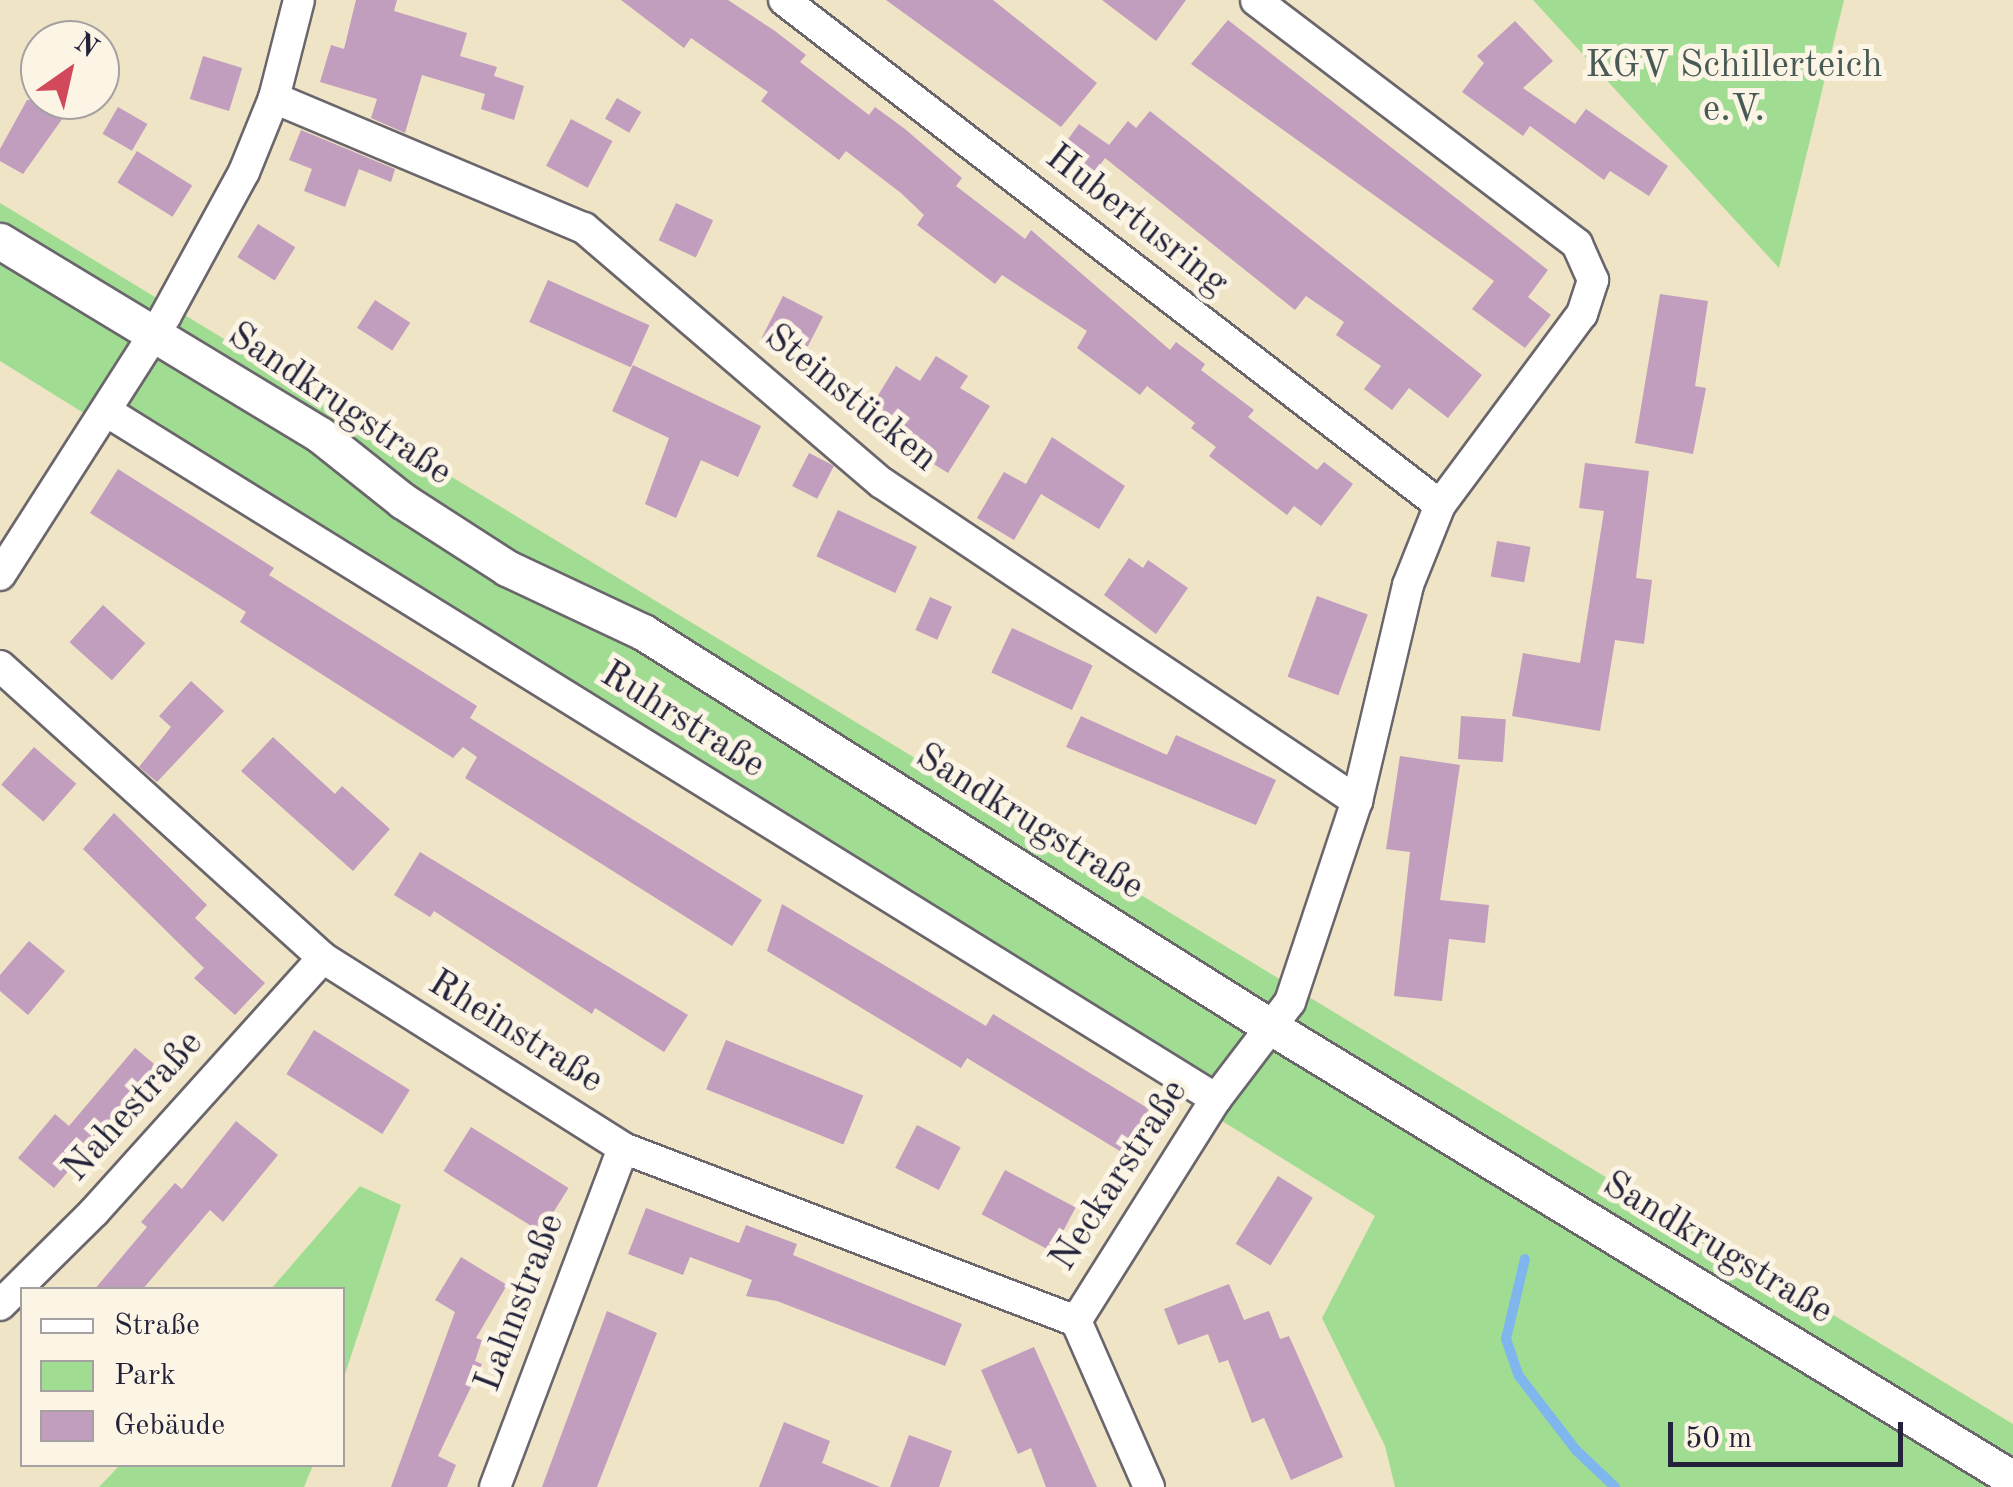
<!DOCTYPE html>
<meta charset="utf-8">
<style>
body{margin:0}
#map{position:relative;width:2013px;height:1487px;overflow:hidden;background:#f0e4c6;font-family:"Old Standard TT",serif}
div>[style]{position:absolute}
.green>*{inset:0;background:#a0dd92}
.stream>*{height:10px;margin:-5px;padding:0 5px;transform-origin:5px;border-radius:5px;background:#7fb6ee}
.building>*{inset:0;background:#c19dbe;transform-origin:0 0}
.roads{filter:drop-shadow(2px 0 #6a666c) drop-shadow(-2px 0 #6a666c) drop-shadow(0 2px #6a666c) drop-shadow(0 -2px #6a666c)}
.minor>*{height:30px;margin:-15px;padding:0 15px;transform-origin:15px;border-radius:15px;background:#fff}
.tertiary>*{height:35px;margin:-17.5px;padding:0 17.5px;transform-origin:17.5px;border-radius:17.5px;background:#fff}
span{translate:-50% -50%;white-space:nowrap;text-align:center;line-height:1.15;-webkit-text-stroke:10px #fcf5e5;paint-order:stroke}
.park-label{font-size:38px;color:#485a55}
.street-label{font-size:38px;color:#22223b}
.legend{position:absolute;left:20px;top:1287px;width:325px;height:180px;box-sizing:border-box;background:#fcf5e5;border:2px solid #a5a1a1;margin:0;padding:12px 18px;list-style:none;font-size:30px;color:#22223b}
.legend li{display:flex;align-items:center;gap:20px;height:50px}
.legend b{width:50px;border:2px solid #a5a1a1}
.north{position:absolute;left:20px;top:20px;width:100px;height:100px;box-sizing:border-box;background:#fcf5e5;border:2px solid #a5a1a1;border-radius:50%;rotate:34deg;font-size:28px;font-weight:700;line-height:40px;text-align:center;color:#22223b}
.north::after{content:'';display:block;margin:auto;width:35px;height:45px;background:#d1495b;clip-path:polygon(50% 0,100% 100%,50% 72%,0 100%)}
.scale{position:absolute;left:1668px;top:1422px;width:235px;height:45px;box-sizing:border-box;border:5px solid #22223b;border-top:0;padding-left:12px;font-size:30px;line-height:35px;white-space:nowrap;color:#22223b;-webkit-text-stroke:8px #fcf5e5;paint-order:stroke}
</style>
<div id="map">
<div class="green">
<i style="clip-path:polygon(1533px 0,1844px 0,1779px 268px)"></i>
<i style="clip-path:polygon(0 203px,2013px 1424px,2013px 1487px,1395px 1487px,1385px 1446px,1322px 1318px,1375px 1216px,0 361px)"></i>
<i style="clip-path:polygon(360px 1186px,401px 1205px,343px 1380px,342px 1290px,271px 1289px)"></i>
<i style="clip-path:polygon(120px 1465px,120px 1464px,313px 1465px,304px 1487px,99px 1487px)"></i>
</div>
<div class="stream">
<i style="left:1525px;top:1259px;width:82px;rotate:103.4deg"></i>
<i style="left:1506px;top:1339px;width:39px;rotate:71deg"></i>
<i style="left:1519px;top:1376px;width:93px;rotate:52.4deg"></i>
<i style="left:1576px;top:1450px;width:54px;rotate:43.5deg"></i>
</div>
<div class="building">
<i style="clip-path:polygon(356px 0,397px 0,394px 11px,467px 33px,460px 56px,497px 67px,494px 76px,524px 86px,514px 120px,481px 109px,485px 94px,422px 75px,405px 133px,371px 118px,377px 99px,320px 82px,331px 45px,344px 49px)"></i>
<i style="clip-path:polygon(621px 0,728px 0,775px 31px,806px 55px,800px 62px,869px 115px,875px 107px,905px 129px,962px 178px,956px 186px,1025px 239px,1031px 230px,1170px 350px,1176px 342px,1205px 364px,1201px 370px,1254px 410px,1248px 417px,1317px 470px,1324px 462px,1353px 484px,1321px 526px,1294px 506px,1287px 515px,1209px 456px,1216px 447px,1191px 428px,1195px 423px,1147px 386px,1140px 395px,1077px 348px,1087px 331px,1002px 275px,995px 284px,917px 225px,924px 215px,901px 193px,846px 151px,839px 160px,761px 101px,768px 92px,691px 38px,684px 48px)"></i>
<i style="clip-path:polygon(886px 0,993px 0,1097px 83px,1061px 127px)"></i>
<i style="clip-path:polygon(1102px 0,1186px 0,1156px 41px)"></i>
<i style="clip-path:polygon(1228px 20px,1548px 270px,1528px 297px,1551px 315px,1525px 348px,1472px 309px,1494px 281px,1191px 64px)"></i>
<i style="clip-path:polygon(1515px 21px,1553px 61px,1523px 88px,1575px 124px,1586px 109px,1668px 166px,1649px 196px,1610px 171px,1604px 180px,1530px 126px,1523px 136px,1462px 92px,1484px 63px,1477px 56px)"></i>
<i style="left:203px;top:56px;width:41px;height:45px;rotate:17deg"></i>
<i style="left:617px;top:98px;width:28px;height:24px;rotate:30deg"></i>
<i style="clip-path:polygon(27px 100px,57px 100px,70px 108px,23px 174px,0 161px,0 149px)"></i>
<i style="left:118px;top:107px;width:34px;height:31px;rotate:30deg"></i>
<i style="clip-path:polygon(1150px 111px,1482px 375px,1448px 418px,1409px 388px,1392px 410px,1364px 389px,1381px 366px,1336px 335px,1344px 322px,1306px 296px,1295px 310px,1105px 158px,1089px 181px,1056px 156px,1079px 124px,1109px 145px,1128px 121px,1136px 128px)"></i>
<i style="left:571px;top:119px;width:47px;height:53px;rotate:28deg"></i>
<i style="clip-path:polygon(301px 130px,395px 169px,391px 182px,359px 169px,345px 207px,304px 191px,312px 169px,289px 160px)"></i>
<i style="left:137px;top:151px;width:65px;height:37px;rotate:32deg"></i>
<i style="left:676px;top:203px;width:41px;height:41px;rotate:25deg"></i>
<i style="left:258px;top:224px;width:44px;height:39px;rotate:32deg"></i>
<i style="left:548px;top:280px;width:111px;height:46px;rotate:24deg"></i>
<i style="clip-path:polygon(1660px 294px,1708px 301px,1695px 386px,1706px 388px,1693px 454px,1635px 443px)"></i>
<i style="left:783px;top:296px;width:45px;height:47px;rotate:27deg"></i>
<i style="left:375px;top:300px;width:42px;height:33px;rotate:33deg"></i>
<i style="clip-path:polygon(936px 356px,968px 376px,960px 388px,990px 406px,948px 473px,863px 420px,896px 366px,920px 381px)"></i>
<i style="clip-path:polygon(633px 365px,761px 426px,738px 477px,701px 460px,676px 518px,645px 504px,669px 438px,612px 411px)"></i>
<i style="clip-path:polygon(1052px 437px,1125px 486px,1099px 529px,1041px 494px,1014px 540px,977px 518px,1004px 472px,1026px 484px)"></i>
<i style="left:809px;top:453px;width:28px;height:37px;rotate:27deg"></i>
<i style="clip-path:polygon(1585px 463px,1649px 471px,1636px 578px,1652px 580px,1644px 644px,1615px 640px,1600px 731px,1512px 716px,1523px 653px,1580px 663px,1604px 511px,1579px 508px)"></i>
<i style="clip-path:polygon(118px 469px,274px 568px,269px 575px,477px 706px,470px 718px,762px 900px,732px 946px,465px 778px,477px 757px,463px 747px,453px 758px,240px 622px,246px 612px,90px 513px)"></i>
<i style="left:838px;top:510px;width:87px;height:51px;rotate:25deg"></i>
<i style="left:1497px;top:541px;width:34px;height:36px;rotate:10deg"></i>
<i style="clip-path:polygon(1129px 558px,1143px 568px,1148px 560px,1188px 588px,1156px 634px,1104px 595px)"></i>
<i style="left:1317px;top:596px;width:54px;height:86px;rotate:20deg"></i>
<i style="left:930px;top:597px;width:24px;height:36px;rotate:24deg"></i>
<i style="left:103px;top:605px;width:57px;height:50px;rotate:42deg"></i>
<i style="left:1012px;top:628px;width:89px;height:49px;rotate:25deg"></i>
<i style="clip-path:polygon(191px 681px,224px 711px,157px 782px,139px 767px,171px 727px,159px 716px)"></i>
<i style="clip-path:polygon(1081px 716px,1167px 755px,1176px 735px,1276px 780px,1256px 825px,1066px 747px)"></i>
<i style="left:1461px;top:716px;width:45px;height:43px;rotate:4deg"></i>
<i style="clip-path:polygon(273px 737px,335px 794px,342px 786px,390px 829px,353px 871px,241px 771px)"></i>
<i style="left:34px;top:747px;width:56px;height:50px;rotate:41deg"></i>
<i style="clip-path:polygon(1400px 756px,1460px 765px,1440px 900px,1489px 905px,1485px 943px,1449px 939px,1442px 1001px,1394px 996px,1410px 852px,1386px 849px)"></i>
<i style="clip-path:polygon(114px 813px,207px 905px,195px 918px,265px 983px,235px 1015px,194px 978px,204px 968px,83px 849px)"></i>
<i style="clip-path:polygon(420px 852px,688px 1015px,664px 1052px,595px 1008px,592px 1014px,434px 911px,430px 917px,394px 895px)"></i>
<i style="clip-path:polygon(782px 904px,986px 1026px,993px 1014px,1149px 1109px,1123px 1153px,967px 1058px,961px 1068px,767px 951px)"></i>
<i style="clip-path:polygon(29px 941px,65px 971px,28px 1015px,0 991px,0 975px)"></i>
<i style="left:314px;top:1030px;width:113px;height:52px;rotate:32deg"></i>
<i style="left:726px;top:1040px;width:148px;height:53px;rotate:22deg"></i>
<i style="clip-path:polygon(135px 1048px,172px 1079px,129px 1130px,114px 1117px,54px 1188px,18px 1158px,55px 1114px,69px 1126px)"></i>
<i style="clip-path:polygon(236px 1121px,278px 1155px,223px 1222px,210px 1210px,142px 1290px,94px 1290px,147px 1227px,141px 1222px,175px 1183px,182px 1189px)"></i>
<i style="left:917px;top:1125px;width:49px;height:48px;rotate:27deg"></i>
<i style="left:471px;top:1127px;width:115px;height:52px;rotate:32deg"></i>
<i style="left:1005px;top:1170px;width:80px;height:50px;rotate:28deg"></i>
<i style="left:1278px;top:1176px;width:41px;height:80px;rotate:32deg"></i>
<i style="clip-path:polygon(646px 1208px,739px 1243px,746px 1225px,797px 1244px,793px 1255px,962px 1324px,945px 1366px,777px 1301px,746px 1296px,752px 1280px,690px 1257px,683px 1275px,628px 1254px)"></i>
<i style="clip-path:polygon(461px 1257px,507px 1285px,476px 1338px,482px 1340px,475px 1361px,482px 1364px,438px 1456px,456px 1465px,447px 1487px,391px 1487px,455px 1312px,435px 1300px)"></i>
<i style="clip-path:polygon(1229px 1284px,1244px 1320px,1269px 1311px,1280px 1339px,1289px 1336px,1343px 1457px,1291px 1480px,1264px 1418px,1252px 1423px,1228px 1360px,1219px 1363px,1208px 1334px,1178px 1345px,1164px 1309px)"></i>
<i style="clip-path:polygon(607px 1311px,657px 1333px,597px 1487px,542px 1487px)"></i>
<i style="clip-path:polygon(1034px 1347px,1097px 1487px,1046px 1487px,1031px 1448px,1018px 1454px,981px 1370px)"></i>
<i style="clip-path:polygon(784px 1422px,830px 1441px,822px 1463px,880px 1487px,759px 1487px)"></i>
<i style="clip-path:polygon(909px 1435px,952px 1451px,939px 1487px,890px 1487px)"></i>
</div>
<div class="roads">
<div class="minor">
<i style="left:784px;top:0;width:828px;rotate:37.59deg"></i>
<i style="left:274px;top:98px;width:336px;rotate:22.8deg"></i>
<i style="left:584px;top:228px;width:392px;rotate:40.6deg"></i>
<i style="left:882px;top:483px;width:572px;rotate:33.8deg"></i>
<i style="left:106px;top:411px;width:1306px;rotate:31.79deg"></i>
<i style="left:0;top:575px;width:308px;rotate:-57.4deg"></i>
<i style="left:166px;top:315px;width:163px;rotate:-61.4deg"></i>
<i style="left:244px;top:172px;width:80px;rotate:-67.9deg"></i>
<i style="left:274px;top:98px;width:101px;rotate:-75.7deg"></i>
<i style="left:0;top:666px;width:435px;rotate:42.1deg"></i>
<i style="left:323px;top:958px;width:355px;rotate:32.3deg"></i>
<i style="left:623px;top:1148px;width:485px;rotate:20.9deg"></i>
<i style="left:0;top:1305px;width:132px;rotate:-44.7deg"></i>
<i style="left:94px;top:1212px;width:342px;rotate:-48deg"></i>
<i style="left:495px;top:1487px;width:362px;rotate:-69.3deg"></i>
<i style="left:1149px;top:1487px;width:181px;rotate:-113.7deg"></i>
<i style="left:1076px;top:1321px;width:262px;rotate:-57.8deg"></i>
<i style="left:1216px;top:1099px;width:122px;rotate:-52.7deg"></i>
<i style="left:1290px;top:1002px;width:212px;rotate:-71.6deg"></i>
<i style="left:1357px;top:801px;width:222px;rotate:-76.7deg"></i>
<i style="left:1408px;top:585px;width:86px;rotate:-68.2deg"></i>
<i style="left:1440px;top:505px;width:238px;rotate:-53.4deg"></i>
<i style="left:1582px;top:314px;width:36px;rotate:-72deg"></i>
<i style="left:1593px;top:280px;width:39px;rotate:-114deg"></i>
<i style="left:1577px;top:244px;width:403px;rotate:-142.8deg"></i>
</div>
<div class="tertiary">
<i style="left:0;top:241px;width:374px;rotate:31.2deg"></i>
<i style="left:320px;top:435px;width:106px;rotate:38.5deg"></i>
<i style="left:403px;top:501px;width:124px;rotate:32.8deg"></i>
<i style="left:507px;top:568px;width:150px;rotate:25.2deg"></i>
<i style="left:643px;top:632px;width:742px;rotate:32.17deg"></i>
<i style="left:1271px;top:1027px;width:869px;rotate:31.35deg"></i>
</div>
</div>
<div class="park-label">
<span style="left:1734px;top:89px">KGV Schillerteich<br>e.V.</span>
</div>
<div class="street-label">
<span style="left:1136px;top:221px;rotate:38deg">Hubertusring</span>
<span style="left:850px;top:399px;rotate:39deg">Steinstücken</span>
<span style="left:339px;top:405px;rotate:34deg">Sandkrugstraße</span>
<span style="left:682px;top:721px;rotate:32deg">Ruhrstraße</span>
<span style="left:1029px;top:823px;rotate:32deg">Sandkrugstraße</span>
<span style="left:515px;top:1033px;rotate:32deg">Rheinstraße</span>
<span style="left:134px;top:1107px;rotate:-48deg">Nahestraße</span>
<span style="left:1120px;top:1176px;rotate:-57deg">Neckarstraße</span>
<span style="left:1717px;top:1249px;rotate:31deg">Sandkrugstraße</span>
<span style="left:521px;top:1303px;rotate:-69deg">Lahnstraße</span>
</div>
<ul class="legend">
<li><b style="height:12px;background:#fff"></b>Straße</li>
<li><b style="height:28px;background:#a0dd92"></b>Park</li>
<li><b style="height:28px;background:#c19dbe"></b>Gebäude</li>
</ul>
<div class="north">N</div>
<div class="scale">50 m</div>
</div>
